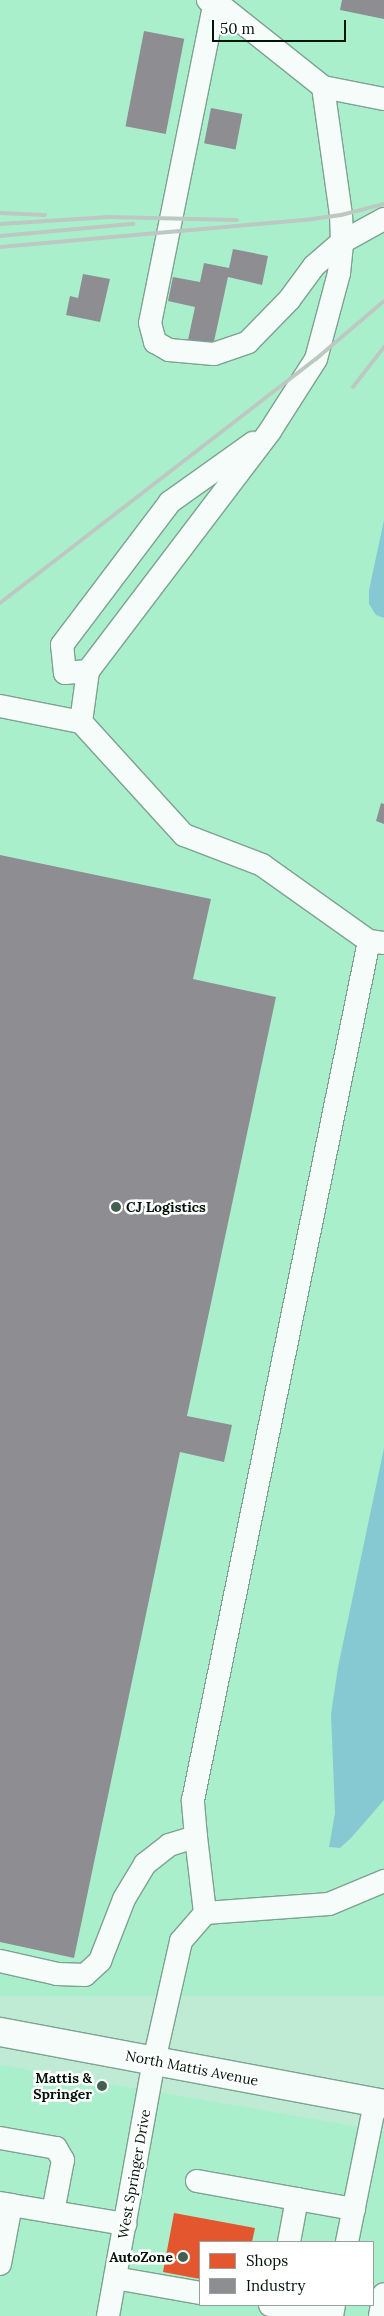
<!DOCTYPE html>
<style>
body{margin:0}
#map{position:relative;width:384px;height:2316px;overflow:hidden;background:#bfebd5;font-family:Lora,serif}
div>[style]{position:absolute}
.built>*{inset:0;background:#aaefcc;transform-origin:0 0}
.water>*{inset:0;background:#86c9d3}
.shops>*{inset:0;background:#e4572e}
.industry>*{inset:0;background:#8d8d92;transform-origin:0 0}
.roads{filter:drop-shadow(1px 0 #7ea291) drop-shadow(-1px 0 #7ea291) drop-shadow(0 1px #7ea291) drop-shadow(0 -1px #7ea291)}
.minor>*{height:22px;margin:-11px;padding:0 11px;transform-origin:11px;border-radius:11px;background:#f5fcf9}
.major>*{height:28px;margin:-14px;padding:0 14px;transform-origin:14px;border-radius:14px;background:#f5fcf9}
.rail>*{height:4px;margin:-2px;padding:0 2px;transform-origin:2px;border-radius:2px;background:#bcc8c1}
.dots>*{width:14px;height:14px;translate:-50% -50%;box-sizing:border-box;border:2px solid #fff;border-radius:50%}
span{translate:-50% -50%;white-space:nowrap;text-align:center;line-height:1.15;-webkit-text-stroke:5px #fff;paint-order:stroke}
.poi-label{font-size:14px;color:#001409;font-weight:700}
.left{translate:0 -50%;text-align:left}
.right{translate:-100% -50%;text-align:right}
.street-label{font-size:14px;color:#001409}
.legend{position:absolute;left:199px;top:2241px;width:175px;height:65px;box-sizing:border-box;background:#fff;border:1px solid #99a19d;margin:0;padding:6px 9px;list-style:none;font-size:15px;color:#001409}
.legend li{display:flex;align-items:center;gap:10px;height:25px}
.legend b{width:25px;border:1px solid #99a19d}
.scale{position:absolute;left:212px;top:20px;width:134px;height:22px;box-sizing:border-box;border:2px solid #001409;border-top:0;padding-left:6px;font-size:15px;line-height:18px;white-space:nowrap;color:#001409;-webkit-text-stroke:4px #fff;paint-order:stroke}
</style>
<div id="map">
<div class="built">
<i style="left:0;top:0;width:384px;height:1996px"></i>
<i style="clip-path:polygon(evenodd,0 2065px,384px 2131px,384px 2316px,0 2316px,0 2065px,200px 2242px,373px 2242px,373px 2305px,200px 2305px,200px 2242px)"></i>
</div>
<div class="water">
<i style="clip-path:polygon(384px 520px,384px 618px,376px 615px,369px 604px,369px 590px)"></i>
<i style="clip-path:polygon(384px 1448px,384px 1800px,351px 1838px,340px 1848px,329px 1847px,335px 1813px,331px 1714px,338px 1667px)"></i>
</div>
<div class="shops">
<i style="clip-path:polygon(174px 2213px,255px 2228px,252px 2242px,200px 2242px,200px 2279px,163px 2272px)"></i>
</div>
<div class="industry">
<i style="clip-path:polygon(342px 0,384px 0,384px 19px,340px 10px)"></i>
<i style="left:144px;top:31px;width:41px;height:97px;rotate:11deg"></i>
<i style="left:211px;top:108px;width:32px;height:36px;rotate:11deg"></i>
<i style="clip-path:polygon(233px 249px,268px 256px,262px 285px,228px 277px,213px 346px,188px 340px,195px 307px,168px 301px,173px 277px,200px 282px,204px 263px,229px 268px)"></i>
<i style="clip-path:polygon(83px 274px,110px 279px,100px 322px,66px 315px,70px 296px,78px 298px)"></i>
<i style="clip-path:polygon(381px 803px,384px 804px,384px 824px,376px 821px)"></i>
<i style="clip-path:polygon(0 855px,211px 899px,193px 979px,276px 997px,187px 1416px,232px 1425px,224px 1462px,180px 1452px,74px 1958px,0 1942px)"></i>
</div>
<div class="roads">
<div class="minor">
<i style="left:208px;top:0;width:7px;rotate:8deg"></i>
<i style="left:215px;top:1px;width:138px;rotate:38.5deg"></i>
<i style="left:323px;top:87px;width:62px;rotate:11.1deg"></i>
<i style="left:215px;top:1px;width:328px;rotate:101.4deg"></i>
<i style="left:150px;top:323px;width:20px;rotate:75deg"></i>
<i style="left:155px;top:342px;width:16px;rotate:30deg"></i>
<i style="left:169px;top:350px;width:45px;rotate:5.1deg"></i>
<i style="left:214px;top:354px;width:36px;rotate:-19deg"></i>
<i style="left:248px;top:342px;width:59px;rotate:-45.7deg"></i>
<i style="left:289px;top:300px;width:42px;rotate:-53.7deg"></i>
<i style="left:314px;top:266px;width:37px;rotate:-41deg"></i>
<i style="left:342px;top:242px;width:48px;rotate:-28.7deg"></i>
<i style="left:88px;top:671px;width:23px;rotate:175deg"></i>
<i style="left:65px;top:673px;width:28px;rotate:-96deg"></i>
<i style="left:62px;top:645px;width:179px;rotate:-52.9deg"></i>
<i style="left:170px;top:502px;width:102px;rotate:-35.4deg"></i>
<i style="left:0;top:706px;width:83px;rotate:11.2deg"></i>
<i style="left:81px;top:722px;width:153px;rotate:47.7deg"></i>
<i style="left:184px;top:835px;width:84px;rotate:21deg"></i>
<i style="left:262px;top:865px;width:131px;rotate:35.4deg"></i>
<i style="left:369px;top:941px;width:14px;rotate:8deg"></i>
<i style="left:81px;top:722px;width:51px;rotate:-82.2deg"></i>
<i style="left:88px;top:671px;width:301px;rotate:-52.8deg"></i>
<i style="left:270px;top:431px;width:85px;rotate:-57.4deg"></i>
<i style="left:316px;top:359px;width:89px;rotate:-75deg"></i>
<i style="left:339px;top:273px;width:31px;rotate:-84deg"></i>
<i style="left:342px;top:242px;width:27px;rotate:-92deg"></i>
<i style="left:341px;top:215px;width:129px;rotate:-98deg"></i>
<i style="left:196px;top:1837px;width:77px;rotate:83.2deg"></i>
<i style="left:0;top:1961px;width:58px;rotate:12.8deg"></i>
<i style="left:57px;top:1974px;width:28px;rotate:2deg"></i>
<i style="left:85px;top:1975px;width:21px;rotate:-43deg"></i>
<i style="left:100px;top:1961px;width:66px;rotate:-68.8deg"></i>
<i style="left:124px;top:1899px;width:41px;rotate:-59deg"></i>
<i style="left:145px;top:1864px;width:31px;rotate:-38deg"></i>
<i style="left:169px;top:1845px;width:28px;rotate:-17deg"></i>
<i style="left:196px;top:1837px;width:37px;rotate:-95deg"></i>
<i style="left:193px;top:1800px;width:877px;rotate:-78.42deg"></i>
<i style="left:0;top:2138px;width:57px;rotate:10.1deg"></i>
<i style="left:56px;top:2148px;width:14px;rotate:60deg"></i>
<i style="left:63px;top:2160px;width:53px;rotate:100.9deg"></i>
<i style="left:197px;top:2181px;width:102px;rotate:10.2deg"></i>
<i style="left:297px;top:2199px;width:44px;rotate:100.5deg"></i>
<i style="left:297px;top:2199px;width:58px;rotate:10deg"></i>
<i style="left:0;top:2203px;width:11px;rotate:10deg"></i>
<i style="left:11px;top:2205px;width:60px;rotate:100.6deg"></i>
<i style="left:11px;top:2205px;width:116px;rotate:9.5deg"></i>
<i style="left:347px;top:2242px;width:142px;rotate:-78.6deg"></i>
<i style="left:115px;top:2278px;width:86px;rotate:10deg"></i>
<i style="left:270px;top:2305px;width:63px;rotate:10.1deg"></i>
<i style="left:332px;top:2316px;width:11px;rotate:-80deg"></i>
<i style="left:108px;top:2316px;width:259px;rotate:-79.8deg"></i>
<i style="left:154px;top:2061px;width:123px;rotate:-77.3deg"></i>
<i style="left:181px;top:1941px;width:37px;rotate:-49deg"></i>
<i style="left:205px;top:1913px;width:124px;rotate:-4.2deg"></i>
<i style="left:329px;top:1904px;width:60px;rotate:-22.7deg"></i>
<i style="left:380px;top:2316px;width:22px;rotate:-80deg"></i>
</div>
<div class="major">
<i style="left:0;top:2032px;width:391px;rotate:10.6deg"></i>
</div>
</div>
<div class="rail">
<i style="left:0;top:213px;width:45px;rotate:2.5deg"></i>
<i style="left:0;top:224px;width:109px;rotate:-3.7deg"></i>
<i style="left:109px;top:217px;width:128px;rotate:1.3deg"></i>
<i style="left:0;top:236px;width:134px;rotate:-5.2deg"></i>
<i style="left:0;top:247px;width:313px;rotate:-5.1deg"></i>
<i style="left:312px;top:219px;width:29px;rotate:-8deg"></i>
<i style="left:341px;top:215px;width:44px;rotate:-14.3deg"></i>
<i style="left:353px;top:387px;width:51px;rotate:-52.2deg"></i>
<i style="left:0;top:603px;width:399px;rotate:-37.7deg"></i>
<i style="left:316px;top:359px;width:89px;rotate:-40.5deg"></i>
</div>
<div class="dots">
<i style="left:116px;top:1207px;background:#435f50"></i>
<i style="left:102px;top:2086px;background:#435f50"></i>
<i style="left:183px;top:2257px;background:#435f50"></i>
</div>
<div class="poi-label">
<span class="left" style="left:126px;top:1207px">CJ Logistics</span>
<span class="right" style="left:92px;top:2086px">Mattis &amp;<br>Springer</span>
<span class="right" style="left:173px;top:2257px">AutoZone</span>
</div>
<div class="street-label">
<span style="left:192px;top:2068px;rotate:11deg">North Mattis Avenue</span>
<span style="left:134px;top:2174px;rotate:-80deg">West Springer Drive</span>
</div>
<ul class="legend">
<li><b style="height:14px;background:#e4572e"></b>Shops</li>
<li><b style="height:14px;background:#8d8d92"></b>Industry</li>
</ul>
<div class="scale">50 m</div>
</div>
